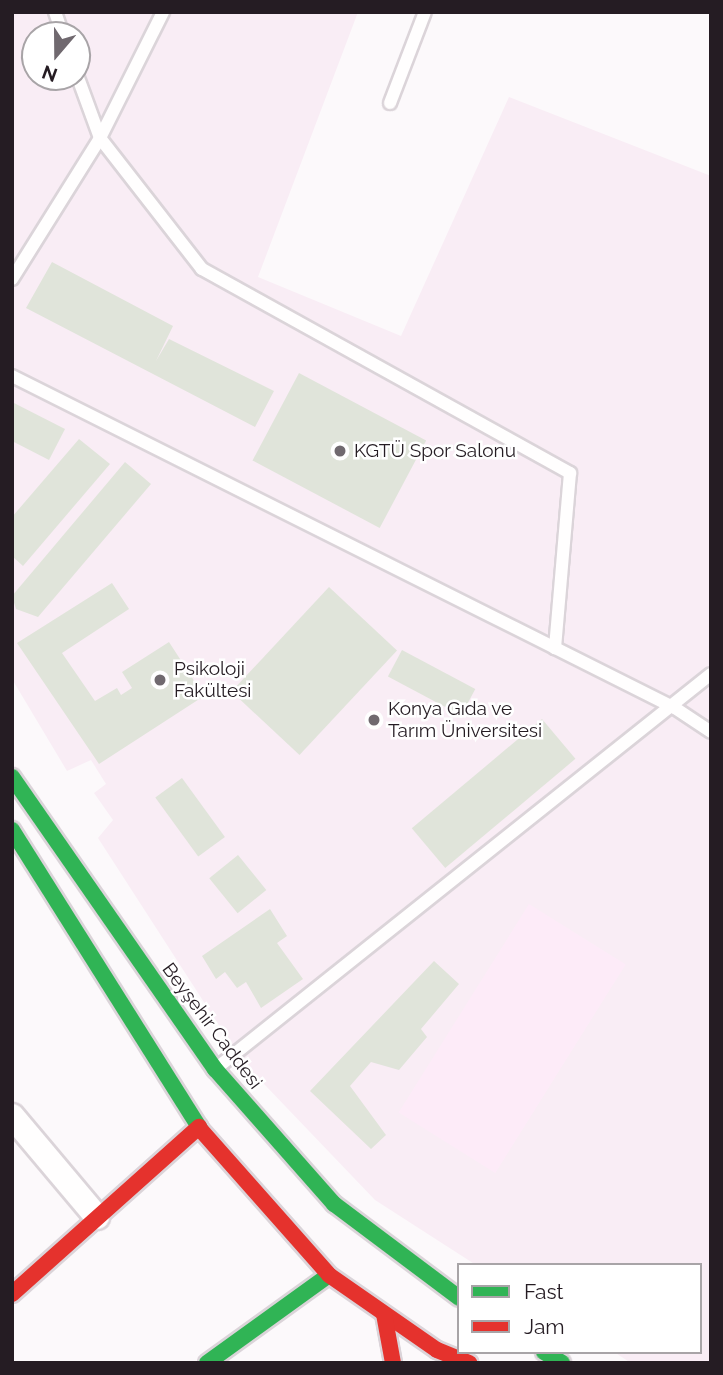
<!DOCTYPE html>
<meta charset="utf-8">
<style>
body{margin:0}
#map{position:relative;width:723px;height:1375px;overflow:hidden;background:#fcf9fb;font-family:Raleway,sans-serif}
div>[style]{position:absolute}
.built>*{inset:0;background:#f9edf5}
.green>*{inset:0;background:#fdebf8;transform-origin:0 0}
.building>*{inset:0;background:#e0e4da;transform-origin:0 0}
.roads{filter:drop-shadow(2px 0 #dbd4d9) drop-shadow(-2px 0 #dbd4d9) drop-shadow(0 2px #dbd4d9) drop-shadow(0 -2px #dbd4d9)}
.lane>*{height:12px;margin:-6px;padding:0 6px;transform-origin:6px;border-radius:6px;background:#fffefe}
.street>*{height:24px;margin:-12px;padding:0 12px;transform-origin:12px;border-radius:12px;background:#fffefe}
.fast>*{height:16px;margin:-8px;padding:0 8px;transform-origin:8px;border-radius:8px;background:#30b455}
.jam>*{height:16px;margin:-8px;padding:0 8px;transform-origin:8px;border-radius:8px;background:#e5322d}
.dots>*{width:19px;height:19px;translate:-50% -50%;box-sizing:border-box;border:4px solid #fff;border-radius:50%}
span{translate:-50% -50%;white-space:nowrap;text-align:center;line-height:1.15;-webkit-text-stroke:5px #fff;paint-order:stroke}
.poi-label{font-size:19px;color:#251c23}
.left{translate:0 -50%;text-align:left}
.street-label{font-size:19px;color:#251c23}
.frame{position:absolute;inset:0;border:14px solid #251c23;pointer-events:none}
.legend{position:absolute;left:457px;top:1263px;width:245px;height:91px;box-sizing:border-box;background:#fff;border:2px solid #a8a4a7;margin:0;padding:9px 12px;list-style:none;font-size:21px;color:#251c23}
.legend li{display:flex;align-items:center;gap:14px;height:35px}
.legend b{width:35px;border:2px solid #a8a4a7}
.north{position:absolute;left:21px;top:21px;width:70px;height:70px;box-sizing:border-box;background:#fff;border:2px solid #a8a4a7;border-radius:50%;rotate:200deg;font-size:19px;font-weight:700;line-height:28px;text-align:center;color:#251c23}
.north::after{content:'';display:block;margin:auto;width:24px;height:32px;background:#70696f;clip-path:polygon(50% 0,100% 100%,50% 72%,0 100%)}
</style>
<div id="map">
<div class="built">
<i style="clip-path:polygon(evenodd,12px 12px,358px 12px,258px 277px,401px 336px,509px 97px,711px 176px,711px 1363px,631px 1363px,614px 1352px,700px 1352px,700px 1265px,476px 1265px,375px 1200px,242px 1061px,98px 838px,113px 820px,94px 793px,106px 784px,91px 760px,67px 771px,12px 679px,12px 12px,35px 35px,77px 35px,77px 77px,35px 77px,35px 35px)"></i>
</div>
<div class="green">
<i style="left:529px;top:904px;width:114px;height:246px;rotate:32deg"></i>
</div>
<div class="building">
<i style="clip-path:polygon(52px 262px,173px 326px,156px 361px,169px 339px,274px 391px,255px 427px,26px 308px)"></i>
<i style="left:299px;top:373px;width:144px;height:99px;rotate:28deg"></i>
<i style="clip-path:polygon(12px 402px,65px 429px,49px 460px,12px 441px)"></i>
<i style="clip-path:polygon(79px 439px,110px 464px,23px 566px,12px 556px,12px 517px)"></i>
<i style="clip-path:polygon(125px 462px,151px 484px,38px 617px,16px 609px,12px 596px)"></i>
<i style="clip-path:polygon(112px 583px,129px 609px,62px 653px,95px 701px,117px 688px,121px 695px,132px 688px,122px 672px,169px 642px,204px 696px,99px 764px,17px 643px)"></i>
<i style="left:329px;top:587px;width:93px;height:143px;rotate:43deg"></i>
<i style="left:402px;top:650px;width:83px;height:30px;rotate:28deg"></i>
<i style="left:542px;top:719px;width:52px;height:170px;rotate:50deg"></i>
<i style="left:182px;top:778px;width:73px;height:33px;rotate:54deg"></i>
<i style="left:238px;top:855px;width:45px;height:37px;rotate:51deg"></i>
<i style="clip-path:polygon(270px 909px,287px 936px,277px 943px,303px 979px,261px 1008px,246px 982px,237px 988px,225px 972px,216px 979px,202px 956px)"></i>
<i style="clip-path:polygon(434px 961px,459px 984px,421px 1029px,427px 1037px,399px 1070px,371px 1062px,350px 1086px,386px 1135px,371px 1149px,310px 1091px)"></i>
</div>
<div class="roads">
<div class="lane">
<i style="left:55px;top:12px;width:24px;rotate:71deg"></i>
<i style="left:77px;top:75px;width:67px;rotate:69.9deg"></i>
<i style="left:100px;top:138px;width:166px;rotate:52.1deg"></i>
<i style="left:202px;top:269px;width:421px;rotate:29deg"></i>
<i style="left:570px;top:473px;width:176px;rotate:94.9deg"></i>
<i style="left:390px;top:103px;width:97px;rotate:-69deg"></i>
<i style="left:12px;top:279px;width:166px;rotate:-58deg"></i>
<i style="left:100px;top:138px;width:141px;rotate:-63.4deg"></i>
<i style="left:12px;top:376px;width:741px;rotate:26.6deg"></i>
<i style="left:675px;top:708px;width:43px;rotate:33.7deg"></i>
<i style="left:218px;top:1067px;width:630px;rotate:-38.56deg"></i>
</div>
<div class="street">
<i style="left:12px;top:1116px;width:132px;rotate:49.9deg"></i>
</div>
<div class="fast">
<i style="left:12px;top:777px;width:356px;rotate:55.2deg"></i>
<i style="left:215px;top:1069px;width:180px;rotate:48.6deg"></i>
<i style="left:334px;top:1204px;width:156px;rotate:36.9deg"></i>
<i style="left:12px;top:830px;width:353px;rotate:57.8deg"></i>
<i style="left:544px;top:1352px;width:21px;rotate:31deg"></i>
<i style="left:207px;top:1363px;width:150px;rotate:-35.8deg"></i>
</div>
<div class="jam">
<i style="left:200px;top:1129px;width:195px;rotate:48.5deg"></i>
<i style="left:329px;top:1275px;width:131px;rotate:34.8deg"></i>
<i style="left:437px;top:1350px;width:35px;rotate:22deg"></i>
<i style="left:12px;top:1294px;width:251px;rotate:-41.8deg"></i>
<i style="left:384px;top:1314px;width:50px;rotate:79.6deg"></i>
</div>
</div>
<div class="dots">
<i style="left:340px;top:451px;background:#70696f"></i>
<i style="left:160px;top:680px;background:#70696f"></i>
<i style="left:374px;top:720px;background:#70696f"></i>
</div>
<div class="poi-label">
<span class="left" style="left:354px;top:451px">KGTÜ Spor Salonu</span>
<span class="left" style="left:174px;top:680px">Psikoloji<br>Fakültesi</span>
<span class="left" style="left:388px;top:720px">Konya Gıda ve<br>Tarım Üniversitesi</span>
</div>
<div class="street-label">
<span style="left:212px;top:1026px;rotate:53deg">Beyşehir Caddesi</span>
</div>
<div class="frame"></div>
<ul class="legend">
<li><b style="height:9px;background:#30b455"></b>Fast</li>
<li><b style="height:9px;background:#e5322d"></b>Jam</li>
</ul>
<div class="north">N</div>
</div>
